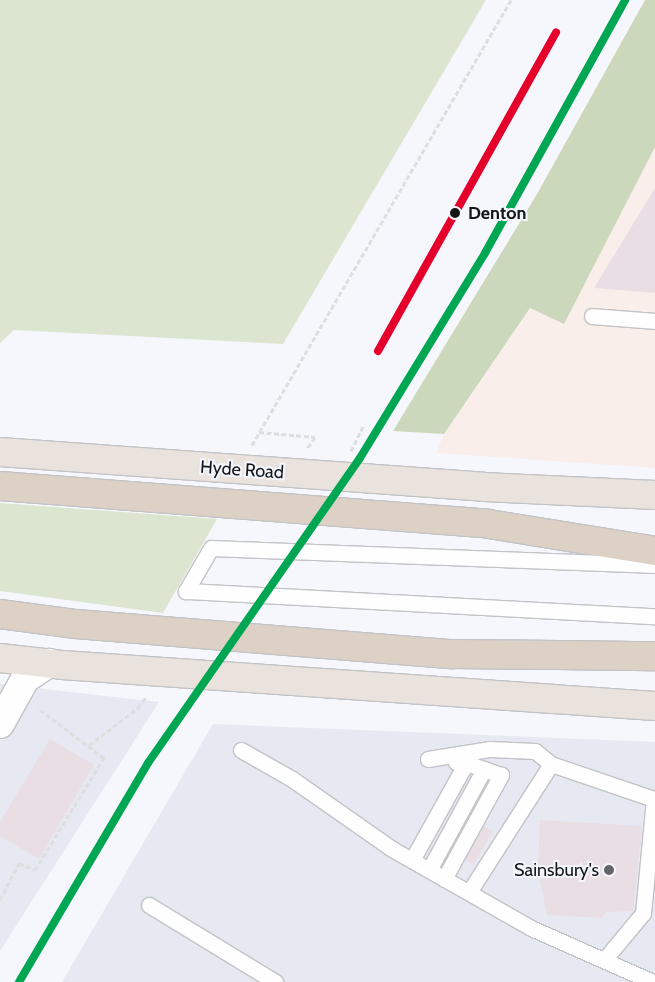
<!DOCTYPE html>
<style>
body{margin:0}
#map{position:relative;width:655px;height:982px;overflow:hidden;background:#f6f7fc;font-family:Cabin,sans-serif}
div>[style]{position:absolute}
.built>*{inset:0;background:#e6e8f2}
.industrial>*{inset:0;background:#faeeea}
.green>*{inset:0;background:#dbe5cf}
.forest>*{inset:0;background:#ccd8bc}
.building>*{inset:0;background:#eadee5}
.path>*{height:3px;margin-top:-1.5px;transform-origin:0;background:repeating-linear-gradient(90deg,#dddedf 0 5px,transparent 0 7.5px)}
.roads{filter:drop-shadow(1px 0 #c2c3c6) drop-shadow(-1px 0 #c2c3c6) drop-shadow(0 1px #c2c3c6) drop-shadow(0 -1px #c2c3c6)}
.lane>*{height:15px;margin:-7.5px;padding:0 7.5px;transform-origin:7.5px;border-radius:7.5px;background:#fefeff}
.street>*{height:28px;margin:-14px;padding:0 14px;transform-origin:14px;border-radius:14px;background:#fefeff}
.primary>*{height:28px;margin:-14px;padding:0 14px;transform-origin:14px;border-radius:14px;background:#eae3dd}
.highway>*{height:28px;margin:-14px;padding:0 14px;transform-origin:14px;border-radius:14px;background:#ddd1c6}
.rail-1>*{height:8px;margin:-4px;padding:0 4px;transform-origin:4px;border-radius:4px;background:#00a651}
.rail-2>*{height:8px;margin:-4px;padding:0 4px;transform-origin:4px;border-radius:4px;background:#e4002b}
.dots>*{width:14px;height:14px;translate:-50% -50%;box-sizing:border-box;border:2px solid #f4f6fe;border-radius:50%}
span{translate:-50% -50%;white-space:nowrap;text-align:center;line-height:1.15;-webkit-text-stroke:4px #f4f6fe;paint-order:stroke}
.stop-label{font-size:18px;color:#141517;font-weight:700}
.left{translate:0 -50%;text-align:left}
.street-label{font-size:18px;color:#141517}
.poi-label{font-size:18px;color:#141517}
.right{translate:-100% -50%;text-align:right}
</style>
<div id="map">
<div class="built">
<i style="clip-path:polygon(0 684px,159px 702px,0 951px)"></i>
<i style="clip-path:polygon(213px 724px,655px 742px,655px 982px,62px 982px)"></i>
</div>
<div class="industrial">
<i style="clip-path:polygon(655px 147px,655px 468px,436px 453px,444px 434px,530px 308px,564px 323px)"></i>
</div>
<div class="green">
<i style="clip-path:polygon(0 0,486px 0,283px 344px,14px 330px,0 343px)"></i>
<i style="clip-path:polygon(0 503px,217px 519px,163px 613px,0 591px)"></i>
</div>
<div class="forest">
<i style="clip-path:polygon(645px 0,655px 0,655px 147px,564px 324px,530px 308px,444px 434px,393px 431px,537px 194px)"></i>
</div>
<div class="building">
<i style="clip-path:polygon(655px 188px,655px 293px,594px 288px)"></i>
<i style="clip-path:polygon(50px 739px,94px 765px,39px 859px,0 836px,0 822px)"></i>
<i style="clip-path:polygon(540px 820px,642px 826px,633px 911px,606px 912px,602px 918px,547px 915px,538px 871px)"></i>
<i style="clip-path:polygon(484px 826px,493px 832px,473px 865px,465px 860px)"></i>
</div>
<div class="path">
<i style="left:259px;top:432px;width:56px;rotate:5.1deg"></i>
<i style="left:315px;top:437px;width:14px;rotate:124deg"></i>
<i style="left:252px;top:445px;width:515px;rotate:-59.8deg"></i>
<i style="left:351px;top:451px;width:28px;rotate:-64deg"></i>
<i style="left:89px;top:745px;width:61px;rotate:-37.1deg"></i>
<i style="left:138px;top:708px;width:14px;rotate:-54deg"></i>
<i style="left:0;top:900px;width:42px;rotate:-62.8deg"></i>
<i style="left:19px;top:863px;width:17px;rotate:24deg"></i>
<i style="left:35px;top:870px;width:132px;rotate:-58.4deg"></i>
<i style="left:104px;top:758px;width:83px;rotate:-142.9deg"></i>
</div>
<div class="roads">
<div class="lane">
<i style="left:592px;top:316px;width:63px;rotate:4.5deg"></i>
<i style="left:655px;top:565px;width:444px;rotate:-177.8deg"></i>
<i style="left:211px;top:548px;width:50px;rotate:120.2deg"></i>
<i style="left:186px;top:591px;width:470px;rotate:3.1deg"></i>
<i style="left:241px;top:750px;width:59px;rotate:29.6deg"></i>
<i style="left:292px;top:779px;width:122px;rotate:35deg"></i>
<i style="left:392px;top:849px;width:160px;rotate:29.6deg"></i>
<i style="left:531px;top:928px;width:133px;rotate:23.9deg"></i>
<i style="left:428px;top:759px;width:63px;rotate:-9.2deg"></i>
<i style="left:490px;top:749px;width:45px;rotate:2.5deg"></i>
<i style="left:535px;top:751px;width:21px;rotate:39deg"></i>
<i style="left:551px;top:764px;width:152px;rotate:122.6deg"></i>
<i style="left:551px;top:764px;width:109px;rotate:18.8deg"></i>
<i style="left:654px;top:799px;width:115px;rotate:95.5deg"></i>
<i style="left:643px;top:913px;width:61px;rotate:129.7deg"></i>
<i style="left:412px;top:860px;width:111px;rotate:-60.9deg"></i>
<i style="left:466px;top:763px;width:10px;rotate:-174deg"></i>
<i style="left:429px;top:870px;width:115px;rotate:-61.4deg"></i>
<i style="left:444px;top:879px;width:119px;rotate:-61.3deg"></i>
<i style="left:501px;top:775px;width:37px;rotate:-161deg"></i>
<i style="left:149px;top:905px;width:148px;rotate:31.4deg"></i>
</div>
<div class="street">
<i style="left:0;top:724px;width:51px;rotate:-60.9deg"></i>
<i style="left:25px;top:679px;width:29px;rotate:-34deg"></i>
</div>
<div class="primary">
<i style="left:0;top:452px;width:485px;rotate:4.1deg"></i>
<i style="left:484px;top:487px;width:171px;rotate:2.7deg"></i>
<i style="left:0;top:658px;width:62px;rotate:6.4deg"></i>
<i style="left:62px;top:665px;width:594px;rotate:3.96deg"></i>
</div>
<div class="highway">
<i style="left:0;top:486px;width:490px;rotate:4.4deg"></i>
<i style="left:489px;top:524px;width:168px;rotate:9.2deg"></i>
<i style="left:0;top:614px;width:77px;rotate:7.5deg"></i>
<i style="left:76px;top:624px;width:377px;rotate:4.6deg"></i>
<i style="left:452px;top:654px;width:203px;rotate:0.6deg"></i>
</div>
</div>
<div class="rail-1">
<i style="left:19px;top:982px;width:254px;rotate:-59.5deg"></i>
<i style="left:148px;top:763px;width:371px;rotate:-55.2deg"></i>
<i style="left:360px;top:458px;width:240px;rotate:-58.6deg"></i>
<i style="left:485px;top:253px;width:289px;rotate:-61deg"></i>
</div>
<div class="rail-2">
<i style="left:378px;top:351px;width:365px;rotate:-60.8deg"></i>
</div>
<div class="dots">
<i style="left:455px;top:213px;background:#141517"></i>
<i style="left:609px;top:870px;background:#636467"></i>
</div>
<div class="stop-label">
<span class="left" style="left:468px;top:213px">Denton</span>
</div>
<div class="street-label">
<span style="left:242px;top:470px;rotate:4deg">Hyde Road</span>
</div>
<div class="poi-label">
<span class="right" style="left:599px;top:870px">Sainsbury's</span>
</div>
</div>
